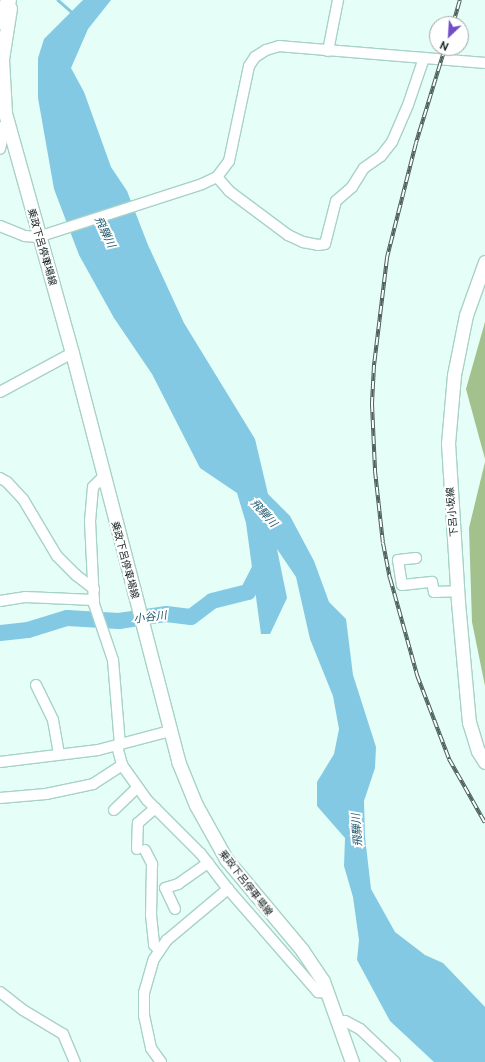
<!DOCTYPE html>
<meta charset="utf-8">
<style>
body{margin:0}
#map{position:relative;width:485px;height:1062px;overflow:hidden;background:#e5fef7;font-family:Ubuntu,"Noto Sans JP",sans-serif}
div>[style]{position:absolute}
.forest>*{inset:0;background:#a3c18c}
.water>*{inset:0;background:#83c9e4}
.stream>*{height:2.5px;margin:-1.25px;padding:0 1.25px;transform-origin:1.25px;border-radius:1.25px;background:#83c9e4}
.river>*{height:16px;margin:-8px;padding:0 8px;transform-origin:8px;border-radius:8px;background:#83c9e4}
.roads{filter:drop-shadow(1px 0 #a7d2c7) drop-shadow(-1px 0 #a7d2c7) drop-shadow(0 1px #a7d2c7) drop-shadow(0 -1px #a7d2c7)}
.minor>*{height:10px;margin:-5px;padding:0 5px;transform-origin:5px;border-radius:5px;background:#fff}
.major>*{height:13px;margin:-6.5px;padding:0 6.5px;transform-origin:6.5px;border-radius:6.5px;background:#fff}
.highway>*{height:15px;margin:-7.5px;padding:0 7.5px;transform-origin:7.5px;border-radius:7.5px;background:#fff}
.rail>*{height:4px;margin-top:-2px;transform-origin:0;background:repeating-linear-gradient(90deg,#fff 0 8px,#4e605b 0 16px);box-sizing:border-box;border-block:1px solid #4e605b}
span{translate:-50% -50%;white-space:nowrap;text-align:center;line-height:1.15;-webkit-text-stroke:4px #fff;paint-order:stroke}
.street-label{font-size:10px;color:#12221e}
.water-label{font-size:11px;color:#1c5668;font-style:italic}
.north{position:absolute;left:429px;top:16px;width:40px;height:40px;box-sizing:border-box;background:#fff;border:1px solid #a0a7a5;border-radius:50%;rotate:205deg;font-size:11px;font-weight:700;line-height:16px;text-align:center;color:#12221e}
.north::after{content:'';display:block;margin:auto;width:14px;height:18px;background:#714ec7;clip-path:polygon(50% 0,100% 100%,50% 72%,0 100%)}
</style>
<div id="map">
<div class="forest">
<i style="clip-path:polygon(485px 322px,485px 459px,466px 389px)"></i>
<i style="clip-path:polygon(485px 462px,485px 686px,472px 622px,469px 528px)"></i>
</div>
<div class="water">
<i style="clip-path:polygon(83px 0,111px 0,88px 29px,71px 68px,84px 92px,111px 167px,127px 191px,148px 245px,184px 323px,255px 439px,268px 494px,290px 516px,314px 561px,329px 602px,346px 619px,353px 675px,376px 747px,375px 768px,364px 801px,365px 837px,371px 889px,395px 932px,425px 955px,443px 963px,485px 1007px,485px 1062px,434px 1062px,390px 1021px,357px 960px,359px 940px,353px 897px,344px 866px,345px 838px,317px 806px,317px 782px,334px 754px,339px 729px,333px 696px,310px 639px,296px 577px,277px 549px,287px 598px,270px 634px,261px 634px,246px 523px,237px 493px,200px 468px,152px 374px,114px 318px,79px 255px,54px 189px,38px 98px,38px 58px,44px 39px)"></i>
</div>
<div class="stream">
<i style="left:58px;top:0;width:20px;rotate:41deg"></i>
</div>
<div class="river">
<i style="left:0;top:633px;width:28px;rotate:-6deg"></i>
<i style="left:28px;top:630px;width:41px;rotate:-17.1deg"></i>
<i style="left:67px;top:618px;width:52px;rotate:3.3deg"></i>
<i style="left:119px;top:621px;width:48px;rotate:-8.5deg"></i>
<i style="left:166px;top:614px;width:25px;rotate:7deg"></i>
<i style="left:191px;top:617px;width:26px;rotate:-37deg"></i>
<i style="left:212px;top:601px;width:37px;rotate:-14deg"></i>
<i style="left:248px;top:592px;width:31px;rotate:-63deg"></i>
</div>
<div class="roads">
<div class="minor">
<i style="left:328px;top:51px;width:52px;rotate:-78.9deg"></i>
<i style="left:0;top:127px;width:9px;rotate:72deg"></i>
<i style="left:3px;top:136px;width:13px;rotate:103deg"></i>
<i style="left:217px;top:177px;width:18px;rotate:49deg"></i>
<i style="left:229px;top:191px;width:74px;rotate:36.7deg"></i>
<i style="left:288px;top:235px;width:17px;rotate:25deg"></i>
<i style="left:303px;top:242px;width:15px;rotate:11deg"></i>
<i style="left:318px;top:245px;width:7px;rotate:-8deg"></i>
<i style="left:325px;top:244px;width:44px;rotate:-75.7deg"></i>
<i style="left:336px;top:201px;width:21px;rotate:-41deg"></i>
<i style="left:352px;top:187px;width:22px;rotate:-58deg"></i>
<i style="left:364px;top:168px;width:21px;rotate:-35deg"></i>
<i style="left:381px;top:156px;width:18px;rotate:-52deg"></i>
<i style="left:392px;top:142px;width:40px;rotate:-66.6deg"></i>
<i style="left:408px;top:105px;width:50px;rotate:-71.2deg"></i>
<i style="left:0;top:226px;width:27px;rotate:22deg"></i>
<i style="left:25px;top:236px;width:13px;rotate:4deg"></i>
<i style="left:38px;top:237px;width:172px;rotate:-17.9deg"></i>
<i style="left:202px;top:184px;width:17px;rotate:-25deg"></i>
<i style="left:217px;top:177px;width:20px;rotate:-53deg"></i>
<i style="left:229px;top:161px;width:97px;rotate:-78.1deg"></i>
<i style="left:249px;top:66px;width:11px;rotate:-56deg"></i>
<i style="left:255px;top:57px;width:13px;rotate:-32deg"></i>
<i style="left:266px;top:50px;width:14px;rotate:-17deg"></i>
<i style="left:279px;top:46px;width:11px;rotate:5deg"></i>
<i style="left:290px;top:47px;width:196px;rotate:4.7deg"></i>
<i style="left:0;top:392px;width:82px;rotate:-28.4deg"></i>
<i style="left:103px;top:477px;width:14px;rotate:135deg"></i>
<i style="left:93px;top:487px;width:34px;rotate:95deg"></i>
<i style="left:90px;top:521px;width:83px;rotate:87.2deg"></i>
<i style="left:94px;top:604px;width:59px;rotate:71.3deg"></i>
<i style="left:113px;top:660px;width:85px;rotate:85.3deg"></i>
<i style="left:0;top:478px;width:8px;rotate:30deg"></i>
<i style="left:7px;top:482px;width:23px;rotate:47deg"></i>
<i style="left:23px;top:499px;width:66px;rotate:59.2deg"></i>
<i style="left:57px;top:556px;width:27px;rotate:45deg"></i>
<i style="left:76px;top:575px;width:23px;rotate:38deg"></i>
<i style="left:416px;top:558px;width:18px;rotate:174deg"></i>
<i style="left:398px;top:560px;width:25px;rotate:81deg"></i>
<i style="left:402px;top:585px;width:30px;rotate:-6deg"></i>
<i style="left:432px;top:582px;width:10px;rotate:79deg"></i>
<i style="left:434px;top:592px;width:23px;rotate:-2deg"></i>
<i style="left:0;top:601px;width:25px;rotate:-9deg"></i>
<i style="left:25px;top:597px;width:69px;rotate:2.5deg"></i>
<i style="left:36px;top:685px;width:39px;rotate:64deg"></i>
<i style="left:53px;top:720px;width:34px;rotate:80deg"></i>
<i style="left:117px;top:746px;width:20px;rotate:75deg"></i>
<i style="left:122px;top:765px;width:43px;rotate:54.5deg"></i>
<i style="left:147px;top:800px;width:76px;rotate:45deg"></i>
<i style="left:201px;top:854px;width:44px;rotate:52.4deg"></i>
<i style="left:228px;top:889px;width:137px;rotate:48.9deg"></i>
<i style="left:318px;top:992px;width:11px;rotate:5deg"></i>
<i style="left:0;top:762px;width:99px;rotate:-7deg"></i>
<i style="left:98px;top:750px;width:74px;rotate:-14.8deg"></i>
<i style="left:0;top:798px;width:46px;rotate:-5deg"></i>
<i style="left:46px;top:794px;width:48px;rotate:-12deg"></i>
<i style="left:93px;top:784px;width:35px;rotate:-33deg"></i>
<i style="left:114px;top:810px;width:32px;rotate:-44deg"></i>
<i style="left:137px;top:849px;width:26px;rotate:-88deg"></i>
<i style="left:138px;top:823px;width:23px;rotate:-41deg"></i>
<i style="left:145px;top:850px;width:16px;rotate:63deg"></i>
<i style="left:152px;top:864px;width:51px;rotate:91.1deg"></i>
<i style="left:151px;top:915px;width:30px;rotate:84deg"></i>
<i style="left:154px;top:945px;width:7px;rotate:45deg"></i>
<i style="left:175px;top:909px;width:23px;rotate:-115deg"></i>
<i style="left:165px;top:888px;width:14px;rotate:-17deg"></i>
<i style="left:178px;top:884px;width:37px;rotate:-35deg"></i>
<i style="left:0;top:992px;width:29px;rotate:38deg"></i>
<i style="left:23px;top:1010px;width:47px;rotate:31deg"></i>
<i style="left:63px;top:1034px;width:30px;rotate:67deg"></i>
<i style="left:339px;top:1022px;width:6px;rotate:-9deg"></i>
<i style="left:345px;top:1021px;width:17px;rotate:28deg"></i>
<i style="left:360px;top:1029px;width:48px;rotate:43.3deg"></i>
<i style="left:161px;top:1062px;width:17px;rotate:-126deg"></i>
<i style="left:151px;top:1048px;width:33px;rotate:-102deg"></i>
<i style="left:144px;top:1016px;width:23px;rotate:-90deg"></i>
<i style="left:144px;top:993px;width:35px;rotate:-74deg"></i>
<i style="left:154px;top:959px;width:23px;rotate:-56deg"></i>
<i style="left:167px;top:940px;width:80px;rotate:-39.9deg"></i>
</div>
<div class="major">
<i style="left:10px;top:8px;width:52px;rotate:98.9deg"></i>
<i style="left:2px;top:59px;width:54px;rotate:86.8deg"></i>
<i style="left:5px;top:113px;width:249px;rotate:74.4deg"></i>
<i style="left:72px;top:353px;width:422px;rotate:75.4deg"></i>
<i style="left:178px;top:761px;width:48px;rotate:67.8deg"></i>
<i style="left:196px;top:805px;width:62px;rotate:60.9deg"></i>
<i style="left:226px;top:859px;width:119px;rotate:50.1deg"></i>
<i style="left:302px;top:950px;width:37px;rotate:56deg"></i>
<i style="left:323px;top:981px;width:86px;rotate:70.3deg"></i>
<i style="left:485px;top:262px;width:56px;rotate:109.7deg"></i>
<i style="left:466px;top:315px;width:61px;rotate:101.3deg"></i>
<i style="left:454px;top:375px;width:68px;rotate:95deg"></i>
<i style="left:448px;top:443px;width:159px;rotate:86.4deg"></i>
<i style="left:458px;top:602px;width:121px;rotate:84.8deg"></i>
<i style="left:469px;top:722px;width:30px;rotate:73deg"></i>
<i style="left:478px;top:751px;width:13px;rotate:58deg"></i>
</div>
<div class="highway">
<i style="left:0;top:21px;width:22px;rotate:-69deg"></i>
</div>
</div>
<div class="rail">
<i style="left:453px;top:24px;width:25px;rotate:-74deg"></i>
<i style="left:445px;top:48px;width:99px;rotate:107deg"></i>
<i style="left:416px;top:143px;width:119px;rotate:104.2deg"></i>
<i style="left:387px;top:258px;width:108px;rotate:96.9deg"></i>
<i style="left:374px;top:365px;width:39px;rotate:93deg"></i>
<i style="left:372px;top:404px;width:67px;rotate:87.4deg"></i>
<i style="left:375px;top:471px;width:72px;rotate:83.7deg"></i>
<i style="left:383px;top:543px;width:36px;rotate:79deg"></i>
<i style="left:390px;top:578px;width:101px;rotate:74.4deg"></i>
<i style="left:417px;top:675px;width:90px;rotate:69.1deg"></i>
<i style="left:449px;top:759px;width:73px;rotate:60.6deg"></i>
</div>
<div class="street-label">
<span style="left:42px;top:247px;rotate:74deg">乗政下呂停車場線</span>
<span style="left:452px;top:512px;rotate:-95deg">下呂小坂線</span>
<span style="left:125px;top:560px;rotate:75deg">乗政下呂停車場線</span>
<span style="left:246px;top:883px;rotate:52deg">乗政下呂停車場線</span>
</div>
<div class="water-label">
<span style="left:105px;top:232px;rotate:64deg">飛騨川</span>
<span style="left:264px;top:513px;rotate:48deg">飛騨川</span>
<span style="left:150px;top:617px;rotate:-7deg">小谷川</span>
<span style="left:357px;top:830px;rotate:-94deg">飛騨川</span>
</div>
<div class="north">N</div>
</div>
